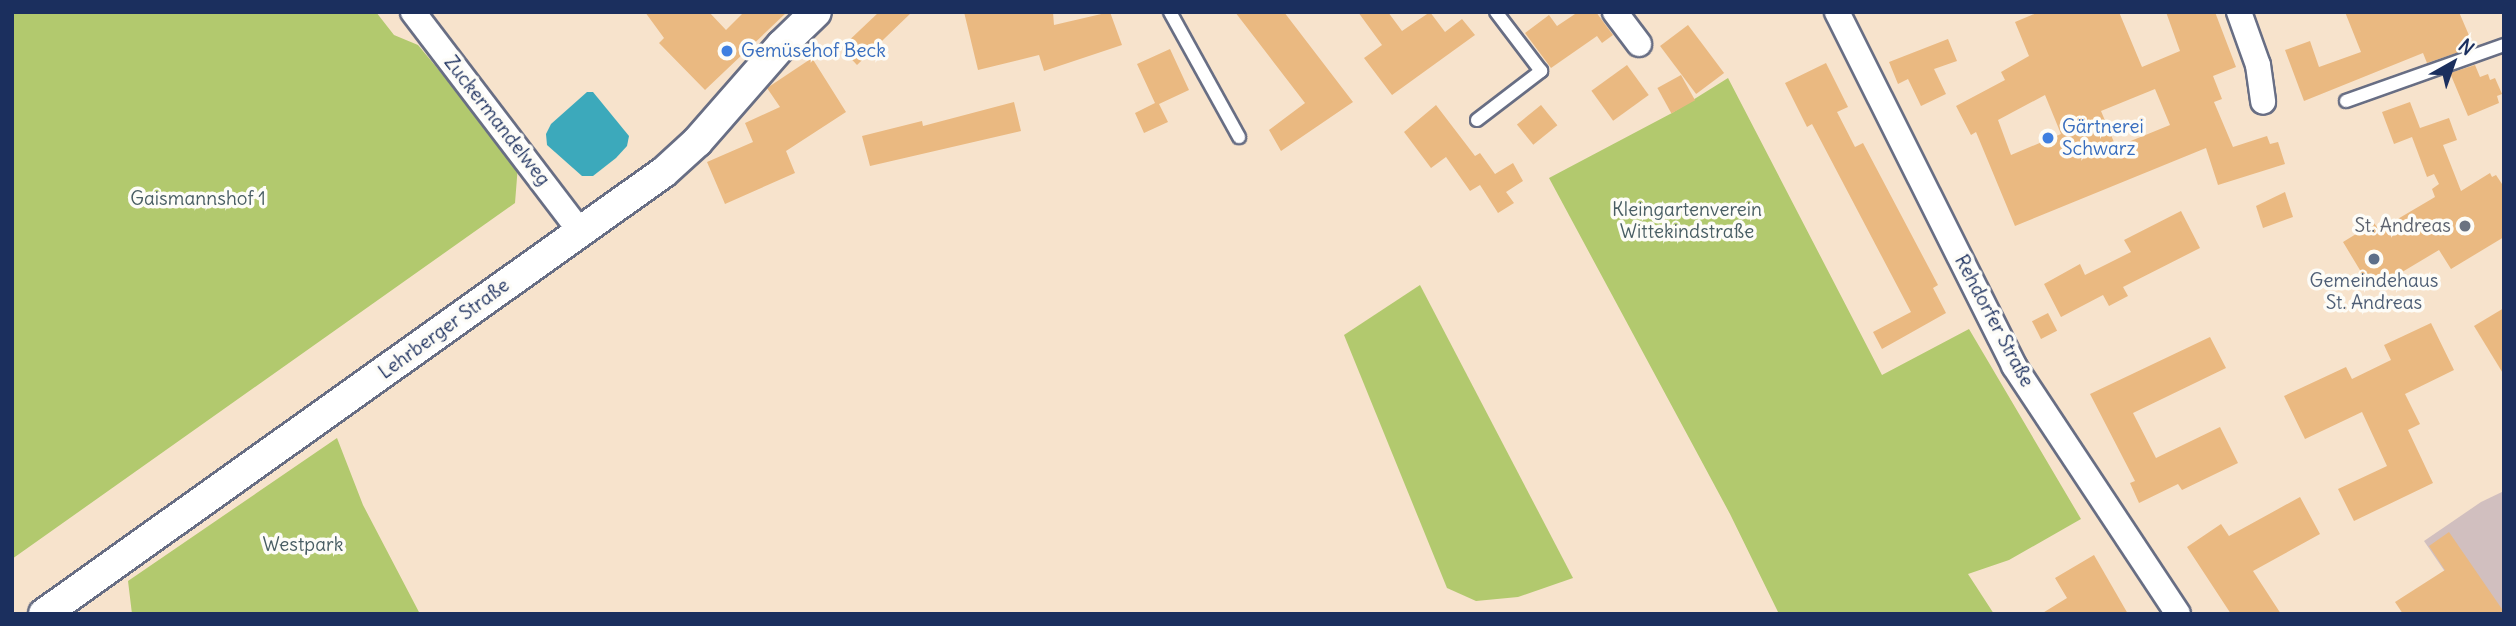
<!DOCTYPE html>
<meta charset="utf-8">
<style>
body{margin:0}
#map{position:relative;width:2516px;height:626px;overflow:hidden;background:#f7e3cc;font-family:Delius,sans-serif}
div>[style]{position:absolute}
.industrial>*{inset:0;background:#d1bfbf}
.green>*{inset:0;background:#b2c96e}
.water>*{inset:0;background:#3ca9bb}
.building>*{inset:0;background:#eab981;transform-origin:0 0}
.roads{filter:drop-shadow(2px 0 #686e84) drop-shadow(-2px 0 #686e84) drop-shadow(0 2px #686e84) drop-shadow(0 -2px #686e84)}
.service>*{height:12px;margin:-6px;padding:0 6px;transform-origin:6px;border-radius:6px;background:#fff}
.minor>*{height:24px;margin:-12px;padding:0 12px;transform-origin:12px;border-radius:12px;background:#fff}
.tertiary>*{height:30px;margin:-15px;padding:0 15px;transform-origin:15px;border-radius:15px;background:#fff}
.dots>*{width:19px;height:19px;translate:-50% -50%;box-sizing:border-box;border:4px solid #fdfcf7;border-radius:50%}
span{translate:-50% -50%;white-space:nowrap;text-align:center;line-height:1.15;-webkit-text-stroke:7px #fdfcf7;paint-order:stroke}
.shop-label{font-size:19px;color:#366cbe}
.left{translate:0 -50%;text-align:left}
.street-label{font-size:19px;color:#1b2f5e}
.park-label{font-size:19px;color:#485d63}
.worship-label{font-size:19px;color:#5b616d}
.right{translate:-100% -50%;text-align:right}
.service-label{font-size:19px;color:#4e5e75}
.frame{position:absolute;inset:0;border:14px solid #1b2f5e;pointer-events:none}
.north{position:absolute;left:2418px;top:28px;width:70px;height:70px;-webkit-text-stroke:5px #fdfcf7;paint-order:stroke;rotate:40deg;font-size:19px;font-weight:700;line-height:28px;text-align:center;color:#1b2f5e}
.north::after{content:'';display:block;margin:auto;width:24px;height:32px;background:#1b2f5e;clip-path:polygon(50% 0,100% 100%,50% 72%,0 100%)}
</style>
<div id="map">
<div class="industrial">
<i style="clip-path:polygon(2504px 491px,2504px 614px,2474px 614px,2424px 541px,2481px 502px)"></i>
</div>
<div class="green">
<i style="clip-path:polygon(12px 12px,376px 12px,394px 35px,418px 45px,518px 165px,515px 203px,12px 559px)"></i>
<i style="clip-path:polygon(1728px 78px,1882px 375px,1969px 329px,2081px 519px,2009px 560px,1968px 574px,1994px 614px,1779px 614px,1730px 514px,1549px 178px,1672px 113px)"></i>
<i style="clip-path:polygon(1420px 285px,1573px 578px,1518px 597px,1476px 601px,1447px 588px,1344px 335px)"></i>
<i style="clip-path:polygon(337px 438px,363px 505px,420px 614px,132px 614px,128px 581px)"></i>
</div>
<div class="water">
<i style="clip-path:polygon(587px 92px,593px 92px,629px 136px,627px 146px,616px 158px,593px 176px,582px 176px,547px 145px,546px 134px,551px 124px)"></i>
</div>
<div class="building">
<i style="clip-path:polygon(645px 12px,709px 12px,726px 30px,744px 12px,787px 12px,705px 90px,659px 43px,664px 38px)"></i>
<i style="clip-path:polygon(879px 12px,912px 12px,857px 65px,841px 48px)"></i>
<i style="clip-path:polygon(964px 12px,1053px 12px,1054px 25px,1110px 12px,1122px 45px,1044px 71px,1039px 55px,978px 70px)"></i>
<i style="clip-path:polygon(1235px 12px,1284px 12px,1353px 102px,1281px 151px,1269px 130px,1305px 103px)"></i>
<i style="clip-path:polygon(1358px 12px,1388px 12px,1402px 31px,1430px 12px,1445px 32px,1462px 19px,1475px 35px,1392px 95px,1364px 58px,1382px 45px)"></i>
<i style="clip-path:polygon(1578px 12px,1596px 12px,1613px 35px,1602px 43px,1597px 36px,1551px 68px,1525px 33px,1549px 15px,1557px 26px)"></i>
<i style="clip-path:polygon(evenodd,2039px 12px,2119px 12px,2142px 67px,2180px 51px,2166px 12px,2215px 12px,2236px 67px,2213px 76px,2222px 99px,2214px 102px,2233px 147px,2267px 136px,2270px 144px,2278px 142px,2285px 164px,2218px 185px,2206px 148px,2015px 226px,1976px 132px,1971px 135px,1956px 106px,2005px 80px,2001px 72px,2029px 56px,2015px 22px,2039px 12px,2155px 89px,2170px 125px,2116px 147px,2101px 111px,2155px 89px,2039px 12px,2045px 95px,2061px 134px,2011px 155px,1998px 120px,2045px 95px)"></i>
<i style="clip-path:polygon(2345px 12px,2459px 12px,2471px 40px,2465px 43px,2468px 49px,2427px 63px,2423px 53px,2304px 101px,2285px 50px,2310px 41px,2319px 67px,2361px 52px)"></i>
<i style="left:1688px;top:25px;width:60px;height:35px;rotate:53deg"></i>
<i style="clip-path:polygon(1948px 39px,1957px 61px,1934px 69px,1946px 94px,1921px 106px,1908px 79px,1898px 84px,1889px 62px)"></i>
<i style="clip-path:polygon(1170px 49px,1189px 90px,1159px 104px,1168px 122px,1144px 133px,1135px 113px,1155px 103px,1137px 64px)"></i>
<i style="clip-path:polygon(812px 58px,846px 112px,786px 151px,795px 173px,725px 204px,707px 162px,753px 142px,745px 123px,780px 107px,767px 88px)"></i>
<i style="clip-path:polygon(1826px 63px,1848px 107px,1837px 112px,1855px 147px,1863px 143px,1938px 285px,1933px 288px,1946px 313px,1882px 349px,1873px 332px,1911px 312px,1812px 124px,1807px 127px,1785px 83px)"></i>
<i style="left:1627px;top:65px;width:37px;height:44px;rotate:54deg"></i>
<i style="clip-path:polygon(2475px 65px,2480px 77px,2488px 74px,2490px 80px,2495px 78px,2502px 94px,2497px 96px,2499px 103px,2468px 116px,2450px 73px)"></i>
<i style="left:1681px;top:75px;width:29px;height:27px;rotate:61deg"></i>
<i style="clip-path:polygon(1014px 102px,1021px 131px,870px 166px,862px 136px,922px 121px,923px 126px)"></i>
<i style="clip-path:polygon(2410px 102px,2420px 128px,2449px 118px,2457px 140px,2443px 145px,2461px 191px,2490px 173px,2492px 177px,2496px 175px,2504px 187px,2504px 237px,2451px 269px,2439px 250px,2372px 290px,2343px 242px,2374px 223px,2379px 230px,2435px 197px,2432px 189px,2439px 184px,2434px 174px,2427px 177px,2412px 137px,2394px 144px,2382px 112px)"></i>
<i style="clip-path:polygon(1436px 105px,1475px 156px,1480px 153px,1495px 174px,1513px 163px,1523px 181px,1506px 192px,1514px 203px,1498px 213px,1480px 185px,1470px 191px,1446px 157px,1431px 168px,1404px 132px)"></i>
<i style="left:1541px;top:105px;width:26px;height:31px;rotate:51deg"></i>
<i style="clip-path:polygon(2285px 192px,2293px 217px,2263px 228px,2256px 206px)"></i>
<i style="clip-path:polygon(2181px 211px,2200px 248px,2123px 287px,2128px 296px,2109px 306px,2103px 295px,2061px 317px,2044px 284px,2080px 264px,2085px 275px,2131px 252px,2124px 240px)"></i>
<i style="clip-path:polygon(2504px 308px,2504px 375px,2474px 326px)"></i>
<i style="left:2048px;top:313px;width:20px;height:18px;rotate:63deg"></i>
<i style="clip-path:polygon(2431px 323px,2454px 370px,2405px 394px,2420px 424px,2408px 430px,2433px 483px,2354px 521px,2338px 489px,2387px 466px,2362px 412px,2305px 439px,2284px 396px,2346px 367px,2352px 379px,2391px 360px,2384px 345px)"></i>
<i style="clip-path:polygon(2210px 337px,2226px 368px,2133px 413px,2156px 458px,2220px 427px,2238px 463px,2182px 490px,2178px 484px,2139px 503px,2130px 483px,2135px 481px,2090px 394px)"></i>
<i style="clip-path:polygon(2300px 497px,2320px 534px,2253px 571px,2281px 614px,2231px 614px,2187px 547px,2221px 524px,2229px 536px)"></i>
<i style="clip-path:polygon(2449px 532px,2504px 612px,2504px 614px,2403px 614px,2395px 602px,2445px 570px,2429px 546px)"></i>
<i style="clip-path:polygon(2094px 555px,2128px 614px,2041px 614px,2067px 598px,2055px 578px)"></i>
</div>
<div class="roads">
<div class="service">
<i style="left:1170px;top:12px;width:143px;rotate:61.1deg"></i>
<i style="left:2346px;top:101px;width:168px;rotate:-19.5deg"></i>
<i style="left:1477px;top:120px;width:81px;rotate:-37.4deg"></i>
<i style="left:1541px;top:71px;width:74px;rotate:-127.3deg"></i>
</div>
<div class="minor">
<i style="left:413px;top:12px;width:275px;rotate:52.7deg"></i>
<i style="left:1615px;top:12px;width:40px;rotate:53deg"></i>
<i style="left:1837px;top:12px;width:396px;rotate:63.4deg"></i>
<i style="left:2014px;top:366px;width:297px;rotate:56.5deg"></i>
<i style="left:2239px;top:12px;width:56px;rotate:70.3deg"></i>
<i style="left:2258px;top:65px;width:37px;rotate:82deg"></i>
</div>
<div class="tertiary">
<i style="left:44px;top:614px;width:761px;rotate:-35.49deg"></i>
<i style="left:664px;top:172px;width:45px;rotate:-42.3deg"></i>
<i style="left:697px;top:142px;width:129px;rotate:-48.8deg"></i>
<i style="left:782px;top:45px;width:47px;rotate:-44.1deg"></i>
</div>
</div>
<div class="dots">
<i style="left:727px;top:51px;background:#3f7fe0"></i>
<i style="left:2048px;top:138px;background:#3f7fe0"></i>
<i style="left:2465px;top:226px;background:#6b7280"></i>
<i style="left:2374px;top:259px;background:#5c6f8a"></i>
</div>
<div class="shop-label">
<span class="left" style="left:741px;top:51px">Gemüsehof Beck</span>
<span class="left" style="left:2062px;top:138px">Gärtnerei<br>Schwarz</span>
</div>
<div class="street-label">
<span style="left:497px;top:121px;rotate:52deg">Zuckermandelweg</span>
<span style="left:1994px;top:321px;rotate:62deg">Rehdorfer Straße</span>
<span style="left:444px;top:329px;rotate:-36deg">Lehrberger Straße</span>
</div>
<div class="park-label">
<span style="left:198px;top:199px">Gaismannshof 1</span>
<span style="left:1687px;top:221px">Kleingartenverein<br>Wittekindstraße</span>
<span style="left:303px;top:545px">Westpark</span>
</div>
<div class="worship-label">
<span class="right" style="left:2451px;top:226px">St. Andreas</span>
</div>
<div class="service-label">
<span style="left:2374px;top:292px">Gemeindehaus<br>St. Andreas</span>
</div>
<div class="frame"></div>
<div class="north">N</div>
</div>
